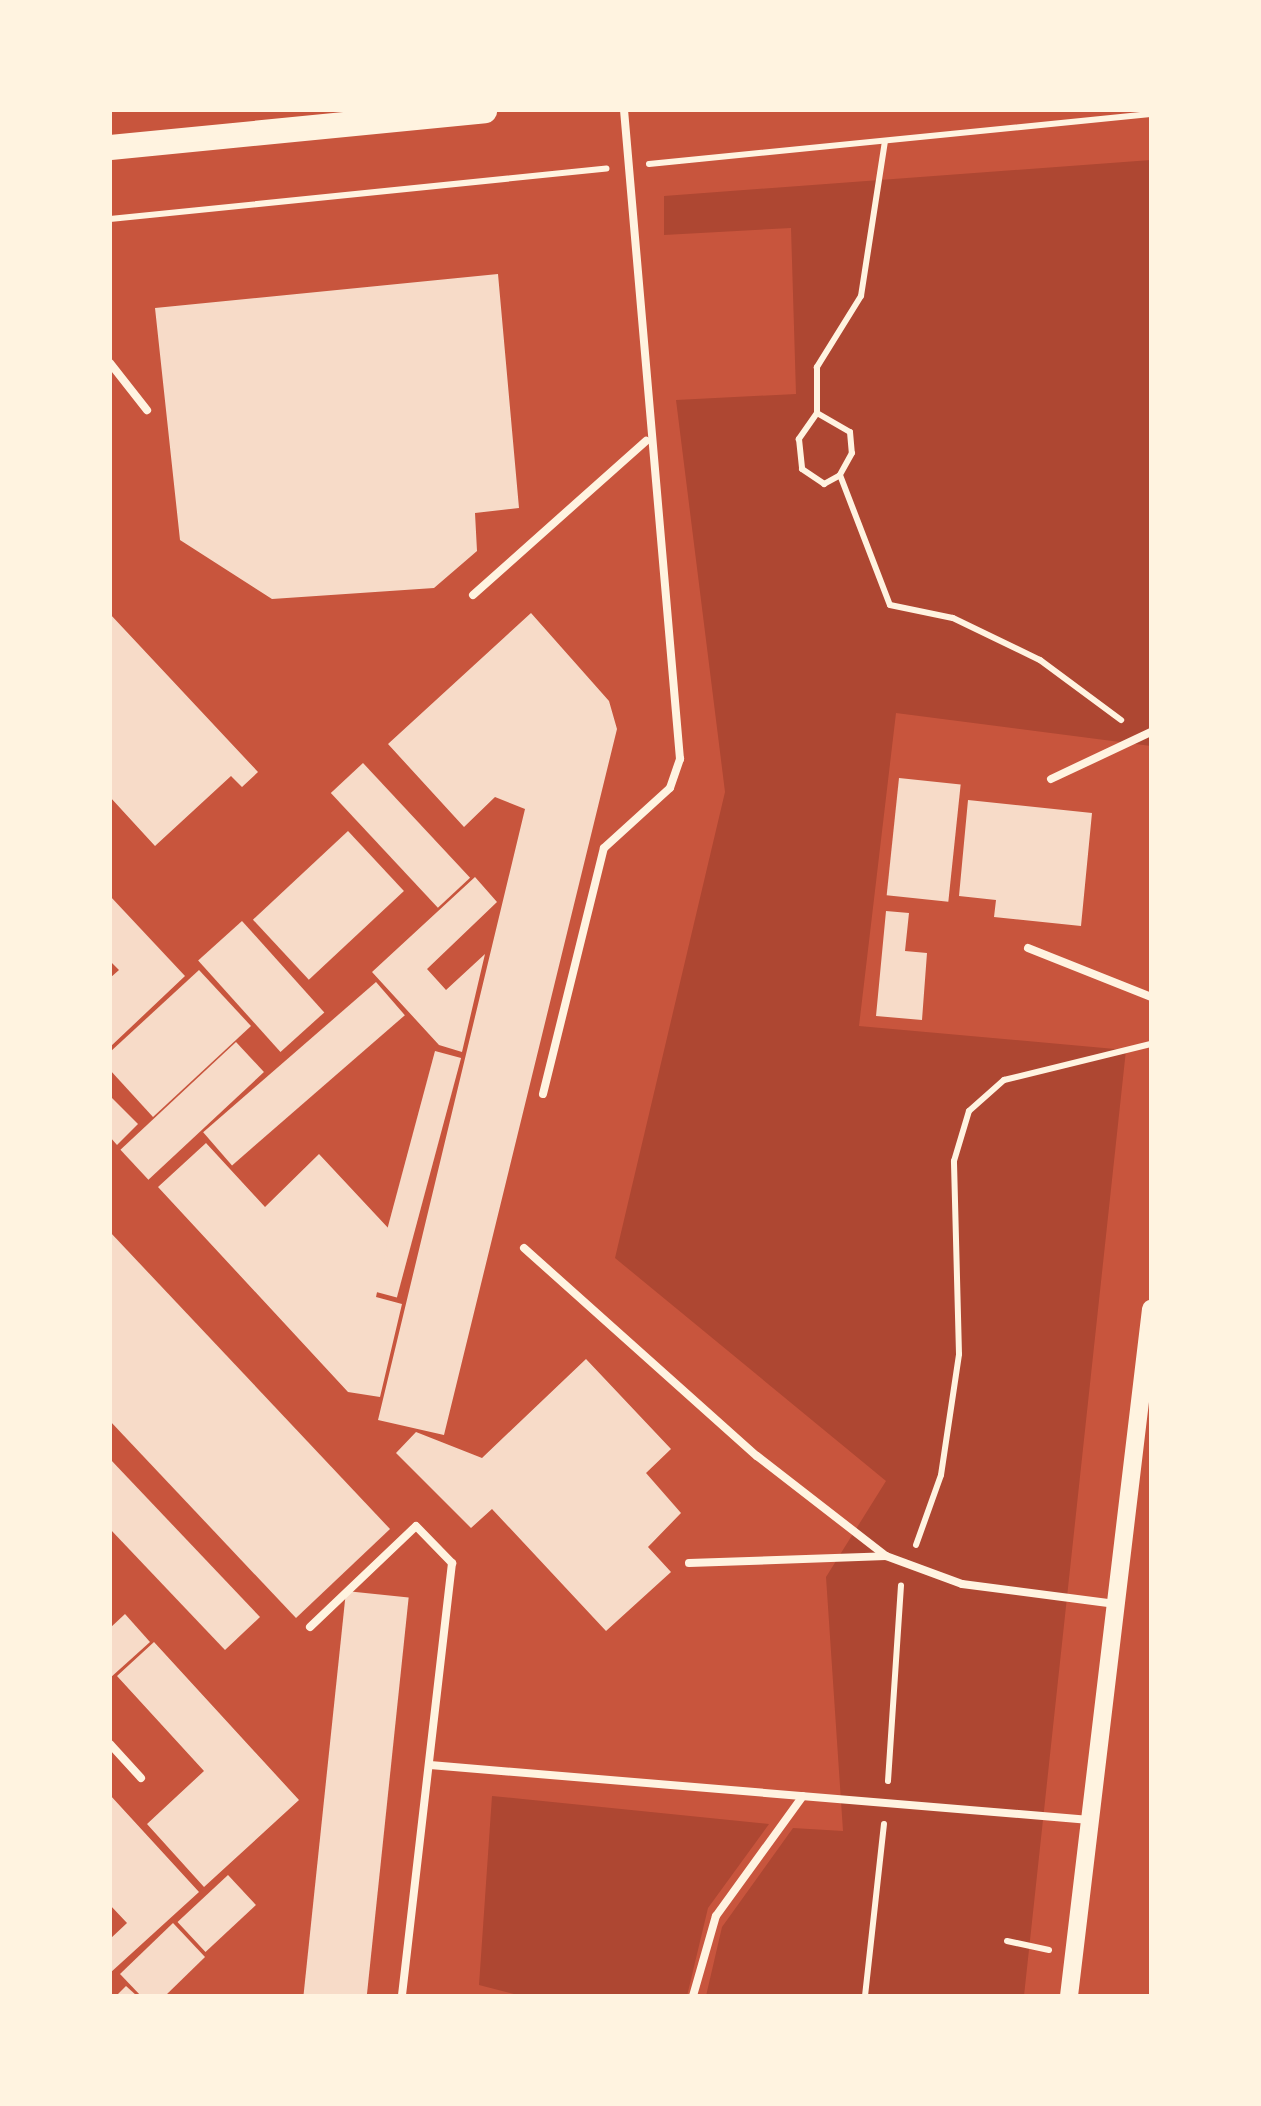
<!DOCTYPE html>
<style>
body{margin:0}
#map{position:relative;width:1261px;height:2106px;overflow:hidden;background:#c8553d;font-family:Inter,sans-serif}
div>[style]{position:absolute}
.green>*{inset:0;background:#ae4732}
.building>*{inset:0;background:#f7dbc8;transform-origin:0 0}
.path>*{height:6px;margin:-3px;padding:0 3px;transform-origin:3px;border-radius:3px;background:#fff3e0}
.service>*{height:8px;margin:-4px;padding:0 4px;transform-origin:4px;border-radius:4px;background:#fff3e0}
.tertiary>*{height:18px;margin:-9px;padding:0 9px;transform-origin:9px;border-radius:9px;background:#fff3e0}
.primary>*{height:25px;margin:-12.5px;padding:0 12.5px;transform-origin:12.5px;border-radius:12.5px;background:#fff3e0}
span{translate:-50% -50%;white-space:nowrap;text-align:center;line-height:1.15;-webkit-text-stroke:8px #fff3e0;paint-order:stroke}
.frame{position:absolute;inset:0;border:112px solid #fff3e0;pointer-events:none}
</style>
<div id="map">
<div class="green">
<i style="clip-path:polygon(1151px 160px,1151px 746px,896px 713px,859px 1026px,1126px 1050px,1024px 1996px,706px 1996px,722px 1927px,793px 1828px,843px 1831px,826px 1577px,886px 1481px,615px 1258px,725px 792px,676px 400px,796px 394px,791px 228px,664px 235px,664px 196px)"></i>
<i style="clip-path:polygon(492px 1796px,769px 1824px,708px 1908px,687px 1996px,522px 1996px,479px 1985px)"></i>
</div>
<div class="building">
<i style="clip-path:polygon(498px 274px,519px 508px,475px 513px,477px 551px,434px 588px,272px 599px,180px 540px,155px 308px)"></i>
<i style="clip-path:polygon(531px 613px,609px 701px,617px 729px,444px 1435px,378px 1420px,525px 809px,495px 797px,464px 827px,388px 744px)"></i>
<i style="clip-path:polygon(110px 614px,258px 772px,242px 787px,231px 776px,155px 846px,110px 797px)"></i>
<i style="left:363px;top:763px;width:157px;height:44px;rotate:47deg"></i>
<i style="left:899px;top:778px;width:62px;height:118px;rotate:6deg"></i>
<i style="clip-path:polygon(968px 800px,1092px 813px,1081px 926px,994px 917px,996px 900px,959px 896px)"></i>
<i style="left:348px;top:831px;width:82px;height:130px;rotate:47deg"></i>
<i style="clip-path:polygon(475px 877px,497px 902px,427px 969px,446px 990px,485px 954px,462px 1052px,439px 1045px,372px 972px)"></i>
<i style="clip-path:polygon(110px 896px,185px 976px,110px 1047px,110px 978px,119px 970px,110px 961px)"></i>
<i style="clip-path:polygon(886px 911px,909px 913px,905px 951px,927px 953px,922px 1020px,876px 1016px)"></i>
<i style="left:242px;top:921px;width:123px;height:59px;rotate:48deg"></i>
<i style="clip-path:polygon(199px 970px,251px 1026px,153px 1117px,110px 1070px,110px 1052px)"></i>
<i style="left:376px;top:982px;width:44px;height:229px;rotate:49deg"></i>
<i style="left:236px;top:1042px;width:41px;height:158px;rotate:47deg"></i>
<i style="left:435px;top:1051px;width:27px;height:248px;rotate:15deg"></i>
<i style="clip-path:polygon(110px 1096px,138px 1124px,117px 1145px,110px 1137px)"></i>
<i style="clip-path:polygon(206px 1143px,265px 1207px,319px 1154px,390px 1230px,376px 1297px,402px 1304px,380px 1397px,348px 1392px,158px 1187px)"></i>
<i style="clip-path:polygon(110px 1232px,390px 1529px,296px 1618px,110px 1421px)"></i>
<i style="clip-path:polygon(586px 1359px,671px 1449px,646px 1473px,681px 1513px,648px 1547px,671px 1572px,606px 1631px,492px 1509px,471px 1528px,396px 1453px,416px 1432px,482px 1458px)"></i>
<i style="clip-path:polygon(110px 1459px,260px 1617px,225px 1650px,110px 1529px)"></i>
<i style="left:346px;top:1591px;width:63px;height:407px;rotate:6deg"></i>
<i style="clip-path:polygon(125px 1614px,150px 1642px,110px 1678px,110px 1628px)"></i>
<i style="clip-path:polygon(154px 1642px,299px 1800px,204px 1887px,147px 1824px,204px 1771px,117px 1676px)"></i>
<i style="clip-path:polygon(110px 1795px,199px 1892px,110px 1973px,110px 1939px,127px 1923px,110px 1905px)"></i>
<i style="left:228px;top:1875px;width:41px;height:69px;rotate:47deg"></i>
<i style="clip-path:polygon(173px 1923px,205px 1957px,165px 1996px,141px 1996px,120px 1974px)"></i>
<i style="clip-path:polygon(126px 1986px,137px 1996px,116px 1996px)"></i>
</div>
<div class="path">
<i style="left:885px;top:141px;width:157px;rotate:98.8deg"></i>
<i style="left:861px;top:296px;width:84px;rotate:121.8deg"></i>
<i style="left:817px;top:367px;width:46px;rotate:90deg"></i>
<i style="left:817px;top:413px;width:38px;rotate:30deg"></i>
<i style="left:850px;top:432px;width:21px;rotate:85deg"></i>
<i style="left:852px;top:453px;width:25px;rotate:119deg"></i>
<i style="left:840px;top:475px;width:139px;rotate:69deg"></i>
<i style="left:890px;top:605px;width:64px;rotate:11.7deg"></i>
<i style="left:953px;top:618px;width:97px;rotate:25.8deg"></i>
<i style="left:1040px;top:660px;width:101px;rotate:36.5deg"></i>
<i style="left:649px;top:164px;width:504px;rotate:-5.69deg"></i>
<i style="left:110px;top:219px;width:499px;rotate:-5.8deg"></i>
<i style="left:817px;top:413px;width:32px;rotate:125deg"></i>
<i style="left:799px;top:439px;width:30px;rotate:84deg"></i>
<i style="left:802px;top:469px;width:27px;rotate:34deg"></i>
<i style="left:824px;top:484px;width:18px;rotate:-29deg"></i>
<i style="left:916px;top:1545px;width:74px;rotate:-70.3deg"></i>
<i style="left:941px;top:1475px;width:122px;rotate:-81.5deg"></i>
<i style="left:959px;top:1354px;width:193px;rotate:-91.5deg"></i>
<i style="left:954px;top:1161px;width:52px;rotate:-73.3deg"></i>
<i style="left:969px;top:1111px;width:47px;rotate:-41.5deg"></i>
<i style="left:1004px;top:1080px;width:151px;rotate:-13.8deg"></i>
<i style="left:888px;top:1781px;width:196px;rotate:-86.2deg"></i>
<i style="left:1007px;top:1941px;width:43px;rotate:12.1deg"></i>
<i style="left:865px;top:1996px;width:173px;rotate:-83.7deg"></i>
</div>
<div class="service">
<i style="left:110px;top:363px;width:60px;rotate:51.8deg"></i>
<i style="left:473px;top:595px;width:232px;rotate:-41.7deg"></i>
<i style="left:1051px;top:779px;width:110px;rotate:-25.2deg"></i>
<i style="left:1028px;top:948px;width:132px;rotate:21.7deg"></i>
<i style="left:543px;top:1094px;width:253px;rotate:-76.1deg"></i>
<i style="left:604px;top:848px;width:89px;rotate:-42.3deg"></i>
<i style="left:670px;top:788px;width:31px;rotate:-71deg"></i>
<i style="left:680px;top:759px;width:651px;rotate:-94.93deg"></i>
<i style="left:524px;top:1248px;width:312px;rotate:41.8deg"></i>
<i style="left:757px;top:1456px;width:163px;rotate:37.8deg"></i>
<i style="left:689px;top:1563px;width:197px;rotate:-2deg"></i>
<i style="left:886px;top:1556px;width:81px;rotate:20.2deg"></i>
<i style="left:962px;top:1584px;width:155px;rotate:7.4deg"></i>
<i style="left:310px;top:1627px;width:146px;rotate:-43.6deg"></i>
<i style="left:416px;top:1526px;width:52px;rotate:45.8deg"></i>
<i style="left:452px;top:1563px;width:436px;rotate:96.6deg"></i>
<i style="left:110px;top:1744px;width:46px;rotate:47.6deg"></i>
<i style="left:430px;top:1765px;width:662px;rotate:4.76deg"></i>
<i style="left:693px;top:1996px;width:83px;rotate:-74deg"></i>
<i style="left:716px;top:1916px;width:148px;rotate:-54.1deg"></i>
</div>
<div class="tertiary">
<i style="left:1069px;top:1996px;width:692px;rotate:-83.19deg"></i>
</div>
<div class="primary">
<i style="left:110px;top:147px;width:376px;rotate:-5.6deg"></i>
</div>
<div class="frame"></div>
</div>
